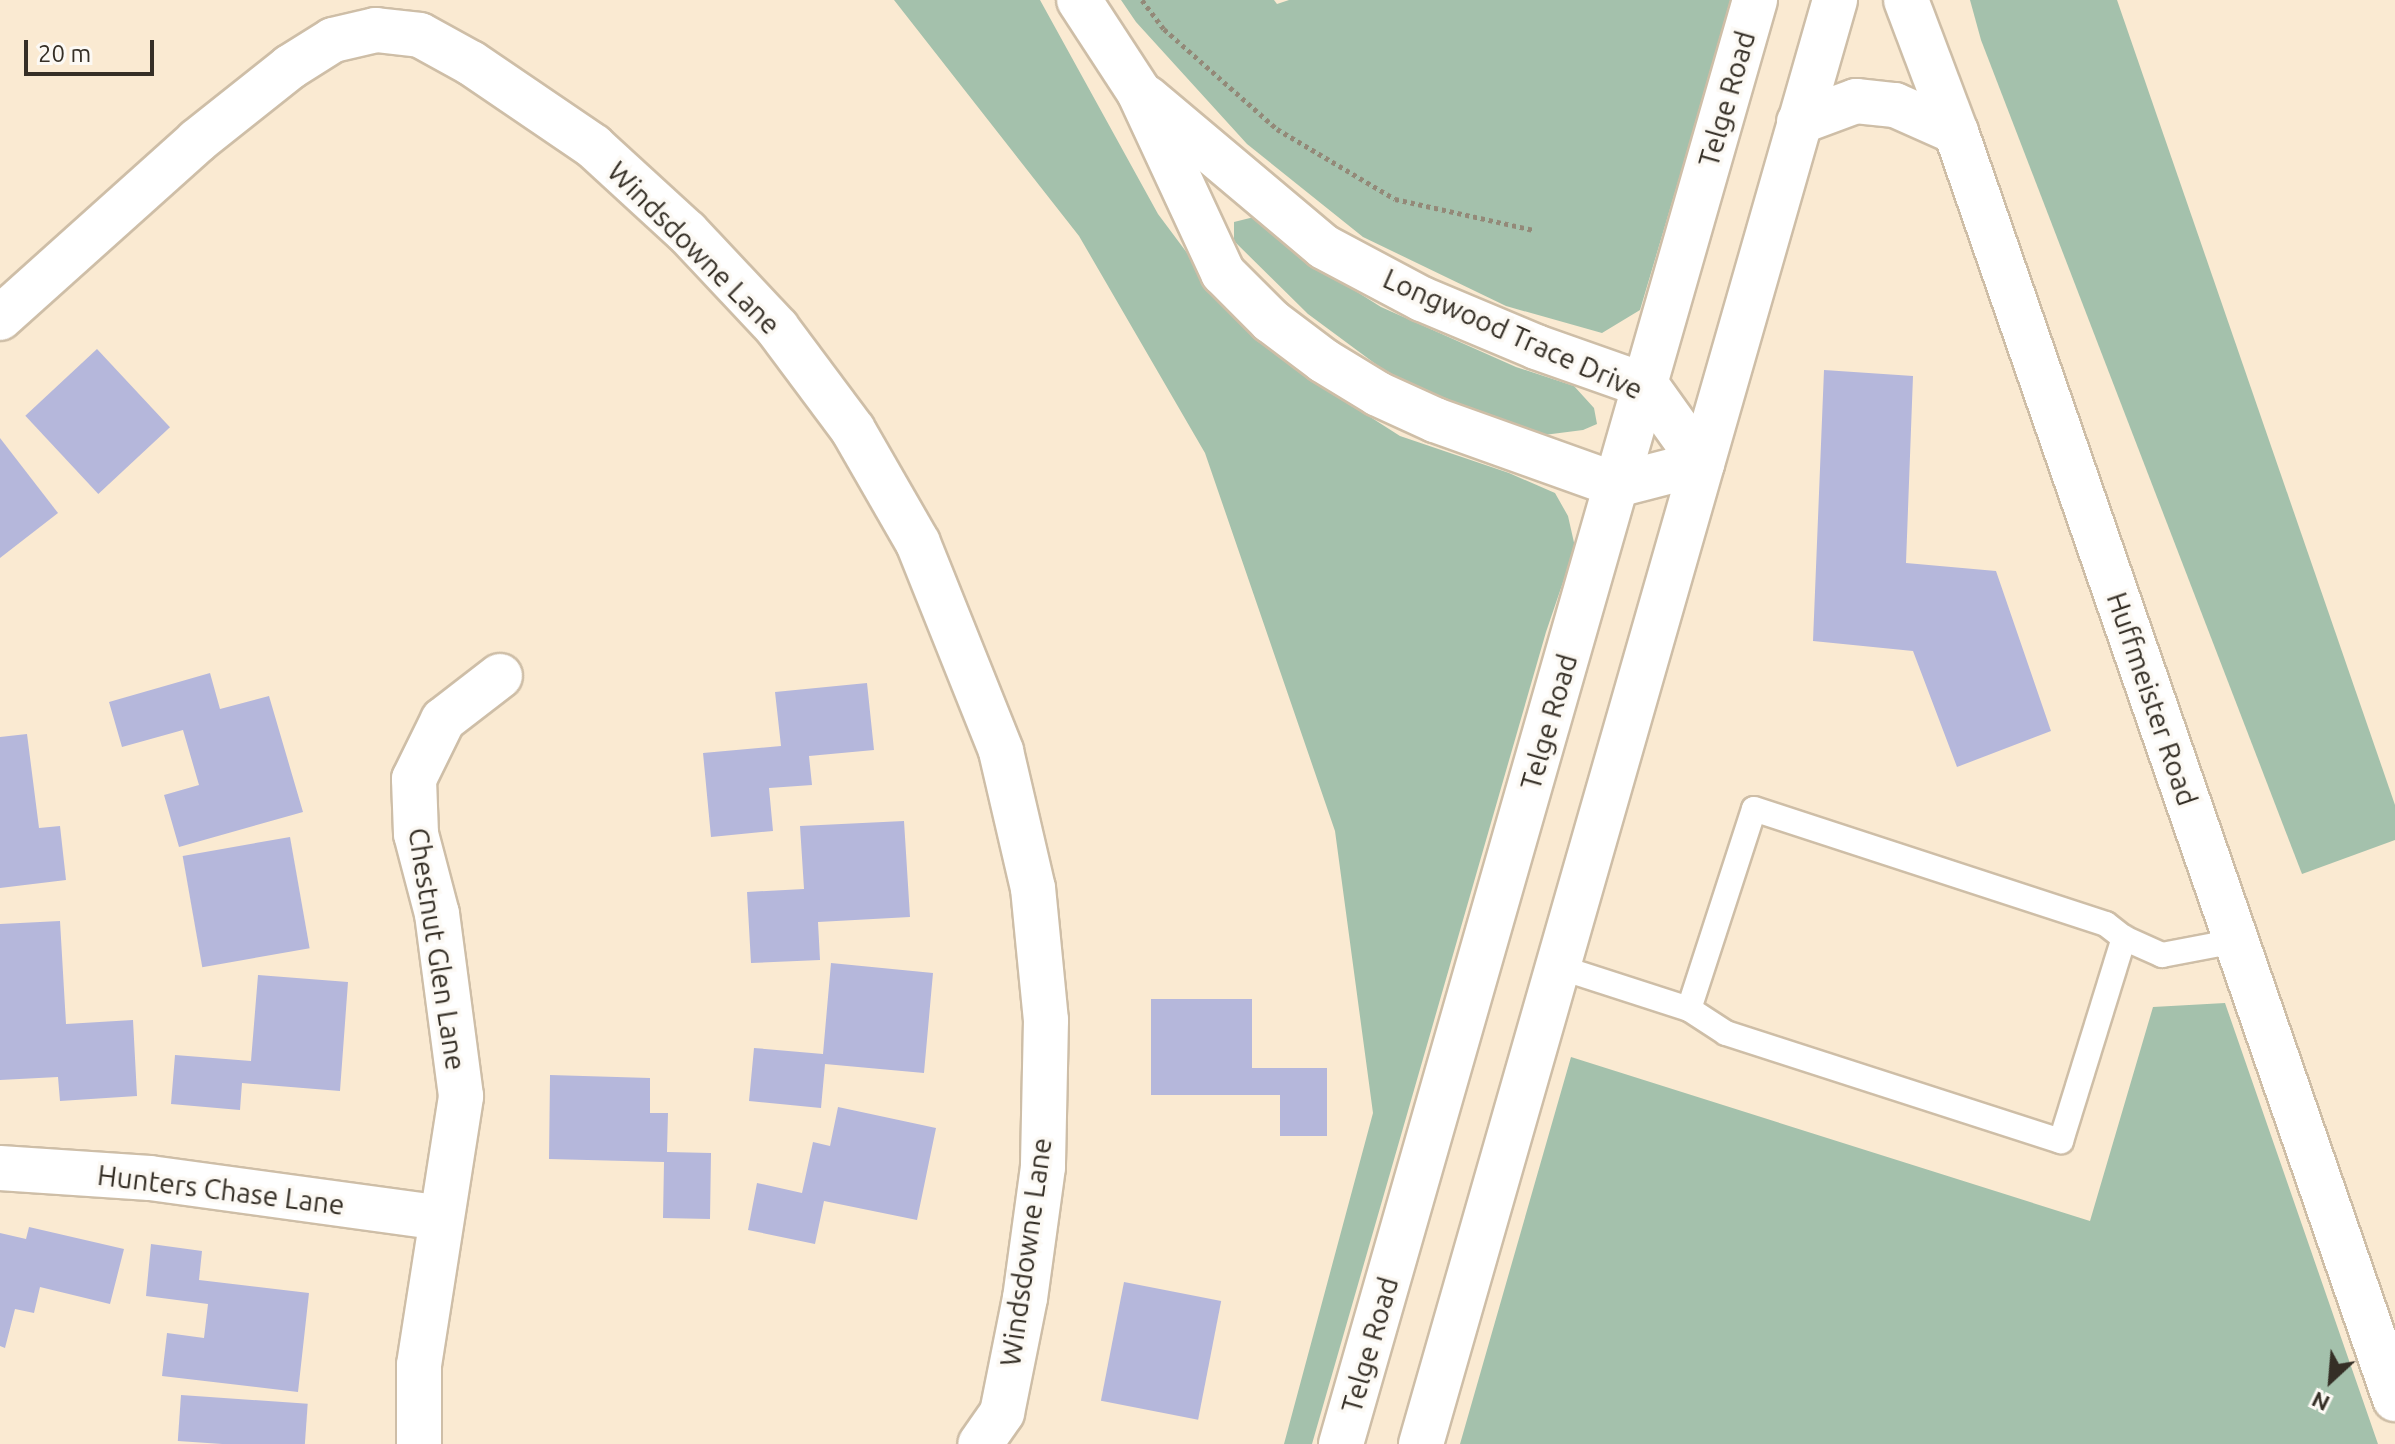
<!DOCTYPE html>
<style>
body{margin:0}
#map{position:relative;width:2395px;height:1444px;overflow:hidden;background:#faead2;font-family:Ubuntu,sans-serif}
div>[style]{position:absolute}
.green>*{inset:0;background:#a4c1ac}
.building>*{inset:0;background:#b5b7db;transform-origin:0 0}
.path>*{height:5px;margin-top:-2.5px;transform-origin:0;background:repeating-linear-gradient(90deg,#938978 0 4px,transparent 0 8px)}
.roads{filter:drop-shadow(2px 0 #cebea7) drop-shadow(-2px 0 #cebea7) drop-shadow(0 2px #cebea7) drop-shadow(0 -2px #cebea7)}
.lane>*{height:24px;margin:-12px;padding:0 12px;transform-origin:12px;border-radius:12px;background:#fff}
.street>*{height:44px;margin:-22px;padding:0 22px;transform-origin:22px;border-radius:22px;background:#fff}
.secondary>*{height:44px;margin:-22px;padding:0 22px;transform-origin:22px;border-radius:22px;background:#fff}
span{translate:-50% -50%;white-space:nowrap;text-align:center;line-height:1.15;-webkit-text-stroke:7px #fcf9f4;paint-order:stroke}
.street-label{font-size:28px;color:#352f26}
.north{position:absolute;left:2291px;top:1340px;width:80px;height:80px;-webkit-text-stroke:6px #fcf9f4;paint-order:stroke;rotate:206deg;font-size:22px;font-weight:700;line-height:32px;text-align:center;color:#352f26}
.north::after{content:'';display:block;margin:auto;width:28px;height:36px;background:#352f26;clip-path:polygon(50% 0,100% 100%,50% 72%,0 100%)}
.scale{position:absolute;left:24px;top:40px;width:130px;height:36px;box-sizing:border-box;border:4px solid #352f26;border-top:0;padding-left:10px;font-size:24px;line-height:28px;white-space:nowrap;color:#352f26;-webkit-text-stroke:6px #fcf9f4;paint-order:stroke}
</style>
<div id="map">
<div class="green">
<i style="clip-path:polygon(894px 0,1040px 0,1158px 214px,1208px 281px,1292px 367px,1400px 436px,1509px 473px,1555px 493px,1568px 516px,1575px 547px,1546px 632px,1312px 1444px,1284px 1444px,1373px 1113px,1335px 831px,1205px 453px,1079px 236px)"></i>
<i style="clip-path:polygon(1121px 0,1274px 0,1277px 4px,1289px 0,1732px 0,1640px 310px,1602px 333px,1506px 306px,1363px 237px,1247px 144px,1136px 22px)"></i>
<i style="clip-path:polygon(1970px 0,2117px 0,2395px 805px,2395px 840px,2302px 874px,1981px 40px)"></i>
<i style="clip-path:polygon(1254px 217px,1305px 259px,1381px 307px,1516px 367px,1574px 386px,1594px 408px,1597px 424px,1583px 430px,1544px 435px,1480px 417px,1385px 371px,1308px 314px,1234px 241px,1234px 222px)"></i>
<i style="clip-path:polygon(2225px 1003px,2378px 1444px,1460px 1444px,1571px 1057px,2090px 1221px,2153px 1007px)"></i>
</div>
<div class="building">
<i style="left:97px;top:349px;width:107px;height:98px;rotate:47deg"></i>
<i style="clip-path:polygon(1824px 370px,1913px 376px,1906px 563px,1996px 571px,2051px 731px,1957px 767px,1913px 651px,1813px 641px)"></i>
<i style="clip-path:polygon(0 438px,58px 513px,0 558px)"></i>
<i style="clip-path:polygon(210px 673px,220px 709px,269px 696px,303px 812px,179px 847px,164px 795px,199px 785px,183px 730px,122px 747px,109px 702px)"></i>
<i style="clip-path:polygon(867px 683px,874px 750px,809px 756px,812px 785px,769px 788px,773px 831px,711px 837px,703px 753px,781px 746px,775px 692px)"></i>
<i style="clip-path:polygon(27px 734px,39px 828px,60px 826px,66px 880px,0 888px,0 737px)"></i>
<i style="clip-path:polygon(904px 821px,910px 917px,818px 922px,820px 960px,751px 963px,747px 892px,804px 889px,800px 826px)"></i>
<i style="left:290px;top:837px;width:113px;height:109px;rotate:80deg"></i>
<i style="clip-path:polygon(60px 921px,66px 1024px,133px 1020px,137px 1096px,60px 1101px,58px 1077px,0 1080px,0 924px)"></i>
<i style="clip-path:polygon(831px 963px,933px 973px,924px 1073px,825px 1064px,821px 1108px,749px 1101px,754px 1048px,823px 1054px)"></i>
<i style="clip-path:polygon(258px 975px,348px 982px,340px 1091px,242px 1083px,240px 1110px,171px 1104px,175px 1055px,251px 1061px)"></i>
<i style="clip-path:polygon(1151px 999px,1252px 999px,1252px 1068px,1327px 1068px,1327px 1136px,1280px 1136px,1280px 1095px,1151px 1095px)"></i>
<i style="clip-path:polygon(550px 1075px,650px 1078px,650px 1113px,668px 1113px,667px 1152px,711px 1153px,710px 1219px,663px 1218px,664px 1162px,549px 1159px)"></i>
<i style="clip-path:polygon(838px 1107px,936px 1128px,917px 1220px,824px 1201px,815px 1244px,748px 1230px,757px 1183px,802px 1193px,813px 1142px,830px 1146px)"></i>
<i style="clip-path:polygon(29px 1227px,124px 1249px,110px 1304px,40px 1287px,34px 1313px,15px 1309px,5px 1348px,0 1346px,0 1233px,26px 1239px)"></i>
<i style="clip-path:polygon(151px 1244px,202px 1251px,199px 1280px,309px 1293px,298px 1392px,162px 1376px,167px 1333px,204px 1338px,208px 1304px,146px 1296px)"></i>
<i style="left:1124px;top:1282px;width:99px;height:121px;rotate:11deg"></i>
<i style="left:181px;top:1395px;width:127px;height:46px;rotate:4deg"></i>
</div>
<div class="path">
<i style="left:1142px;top:0;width:36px;rotate:53deg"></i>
<i style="left:1164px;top:29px;width:151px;rotate:41.5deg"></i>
<i style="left:1277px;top:129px;width:137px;rotate:30.7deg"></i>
<i style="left:1395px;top:199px;width:142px;rotate:12.6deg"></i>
</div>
<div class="roads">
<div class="lane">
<i style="left:1559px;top:967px;width:137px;rotate:17.9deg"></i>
<i style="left:1689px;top:1009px;width:210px;rotate:-72deg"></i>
<i style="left:1754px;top:809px;width:370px;rotate:18.1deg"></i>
<i style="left:2106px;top:924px;width:23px;rotate:38deg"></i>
<i style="left:2124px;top:938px;width:42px;rotate:24.1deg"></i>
<i style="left:2162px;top:955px;width:75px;rotate:-10.7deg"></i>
<i style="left:1689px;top:1009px;width:44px;rotate:33deg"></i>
<i style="left:1726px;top:1033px;width:352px;rotate:17.9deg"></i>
<i style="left:2061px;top:1141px;width:213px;rotate:-72.8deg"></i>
</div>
<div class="street">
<i style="left:0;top:318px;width:265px;rotate:-41.9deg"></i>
<i style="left:197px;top:141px;width:119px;rotate:-38.5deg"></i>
<i style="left:290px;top:67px;width:51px;rotate:-32.1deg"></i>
<i style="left:333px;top:40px;width:44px;rotate:-13.1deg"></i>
<i style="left:376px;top:30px;width:44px;rotate:6.5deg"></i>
<i style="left:420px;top:35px;width:58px;rotate:28.8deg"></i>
<i style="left:471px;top:63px;width:148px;rotate:34.2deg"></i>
<i style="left:593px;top:146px;width:127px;rotate:42.5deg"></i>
<i style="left:687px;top:232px;width:132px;rotate:46.8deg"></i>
<i style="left:777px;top:328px;width:127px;rotate:53.3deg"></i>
<i style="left:853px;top:430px;width:130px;rotate:60.1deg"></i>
<i style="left:918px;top:543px;width:224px;rotate:68.2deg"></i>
<i style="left:1001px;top:751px;width:141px;rotate:76.9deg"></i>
<i style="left:1033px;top:888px;width:133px;rotate:84.4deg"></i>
<i style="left:1046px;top:1020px;width:147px;rotate:91.2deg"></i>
<i style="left:1043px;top:1167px;width:132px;rotate:97.8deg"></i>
<i style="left:1025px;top:1298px;width:117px;rotate:101.3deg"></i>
<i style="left:1002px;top:1413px;width:38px;rotate:125deg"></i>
<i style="left:0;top:1168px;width:150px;rotate:3.8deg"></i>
<i style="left:150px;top:1178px;width:294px;rotate:7.8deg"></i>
<i style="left:419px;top:1444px;width:79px;rotate:-90deg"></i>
<i style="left:419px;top:1365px;width:272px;rotate:-81.1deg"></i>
<i style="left:461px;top:1096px;width:184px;rotate:-97.5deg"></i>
<i style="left:437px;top:914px;width:83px;rotate:-104.7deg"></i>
<i style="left:416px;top:834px;width:55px;rotate:-92.1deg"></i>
<i style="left:414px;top:779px;width:66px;rotate:-63.8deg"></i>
<i style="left:443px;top:720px;width:72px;rotate:-37.7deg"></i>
</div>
<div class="secondary">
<i style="left:1079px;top:0;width:110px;rotate:56.9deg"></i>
<i style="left:1139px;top:92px;width:200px;rotate:65.1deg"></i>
<i style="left:1223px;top:273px;width:68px;rotate:45deg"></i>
<i style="left:1271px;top:321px;width:66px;rotate:37deg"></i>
<i style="left:1324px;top:361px;width:63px;rotate:31.4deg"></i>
<i style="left:1378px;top:394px;width:63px;rotate:24.5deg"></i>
<i style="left:1435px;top:420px;width:193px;rotate:19.7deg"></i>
<i style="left:1617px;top:485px;width:88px;rotate:-14.5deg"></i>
<i style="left:1906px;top:0;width:141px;rotate:69.3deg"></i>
<i style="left:1956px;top:132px;width:1341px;rotate:70.89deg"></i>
<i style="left:1147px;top:98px;width:231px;rotate:40.1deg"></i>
<i style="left:1324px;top:247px;width:111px;rotate:28deg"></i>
<i style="left:1422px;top:299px;width:124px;rotate:22.8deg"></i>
<i style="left:1536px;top:347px;width:118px;rotate:19.4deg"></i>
<i style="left:1647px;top:386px;width:95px;rotate:54.5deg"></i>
<i style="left:1799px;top:122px;width:61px;rotate:-20.2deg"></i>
<i style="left:1856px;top:101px;width:39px;rotate:6deg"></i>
<i style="left:1895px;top:105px;width:67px;rotate:23.9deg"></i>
<i style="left:1341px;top:1444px;width:1502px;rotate:-74deg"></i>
<i style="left:1421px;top:1444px;width:1502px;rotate:-74deg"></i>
</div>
</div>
<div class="street-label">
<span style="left:1727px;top:99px;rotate:-74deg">Telge Road</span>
<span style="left:694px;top:248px;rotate:45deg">Windsdowne Lane</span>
<span style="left:1513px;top:334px;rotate:24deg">Longwood Trace Drive</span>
<span style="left:2152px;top:699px;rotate:71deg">Huffmeister Road</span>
<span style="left:1549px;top:722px;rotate:-74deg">Telge Road</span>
<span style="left:437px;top:949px;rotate:81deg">Chestnut Glen Lane</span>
<span style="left:221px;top:1190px;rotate:7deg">Hunters Chase Lane</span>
<span style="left:1026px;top:1252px;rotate:-82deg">Windsdowne Lane</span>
<span style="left:1370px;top:1345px;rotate:-74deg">Telge Road</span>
</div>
<div class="north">N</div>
<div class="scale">20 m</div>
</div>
